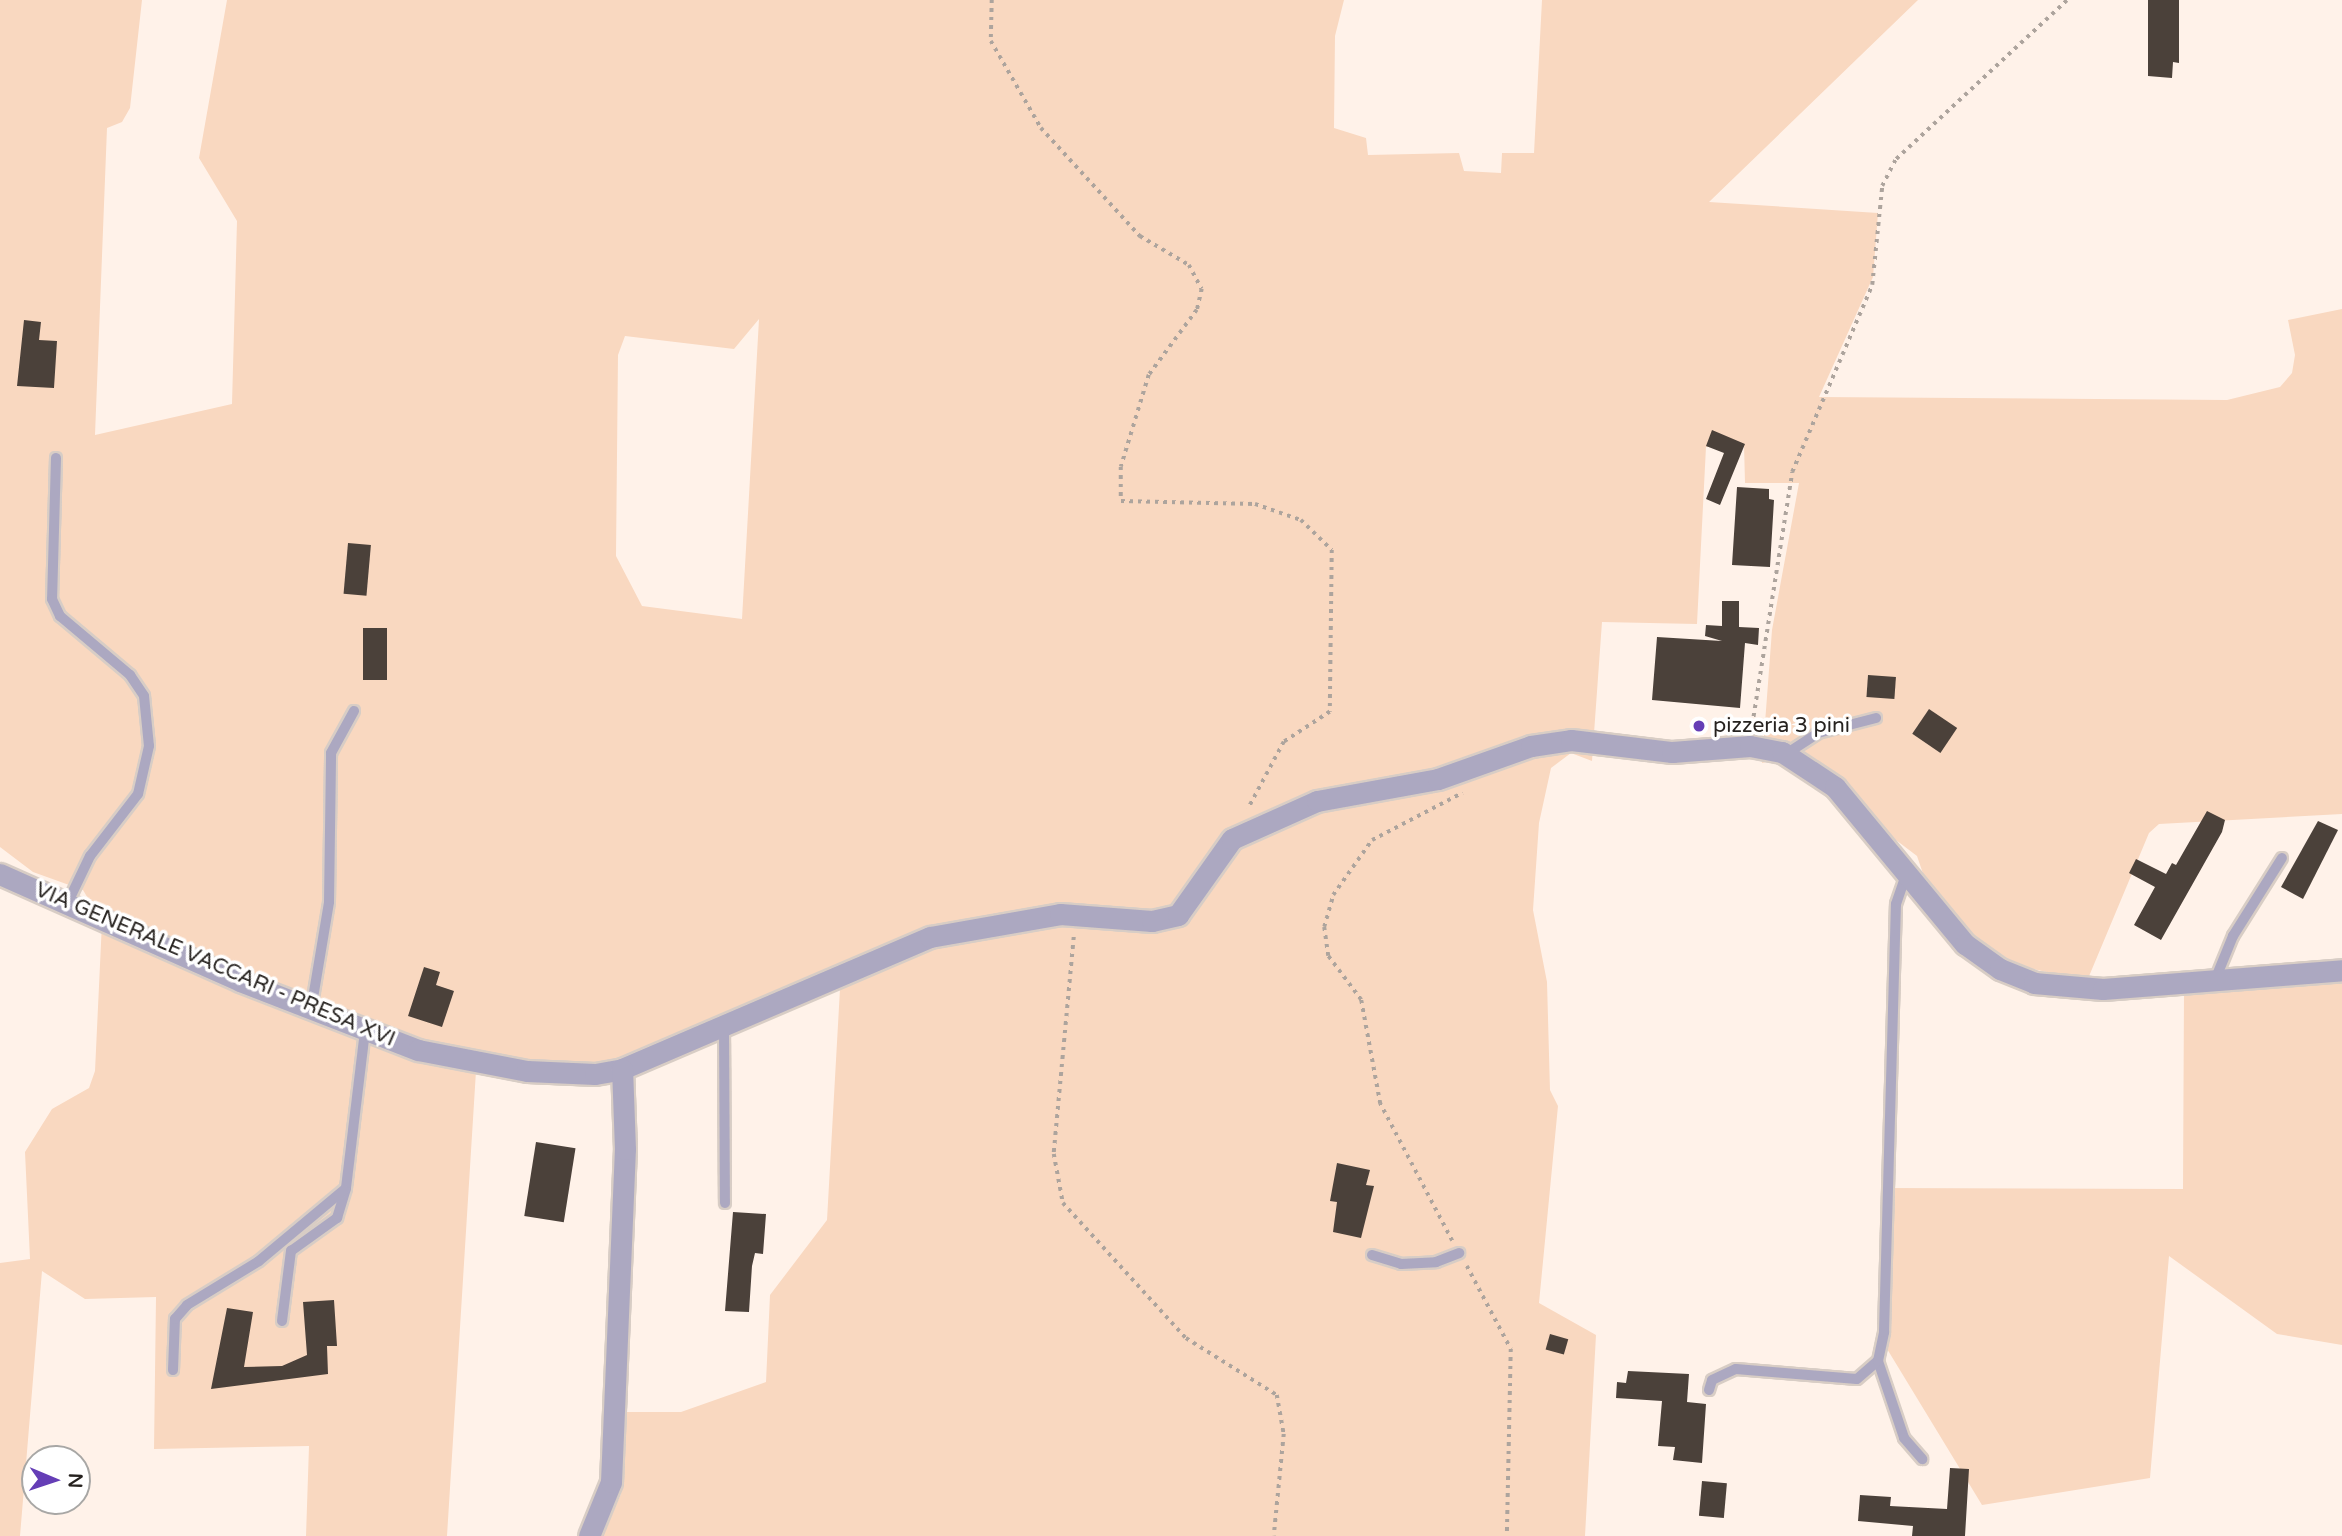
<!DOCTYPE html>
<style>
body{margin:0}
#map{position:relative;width:2342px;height:1536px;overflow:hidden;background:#fff2e9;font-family:"Varela Round",sans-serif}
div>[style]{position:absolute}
.green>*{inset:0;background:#f9d8c0}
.building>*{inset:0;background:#4b413a;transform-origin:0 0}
.path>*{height:3.5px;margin-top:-1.75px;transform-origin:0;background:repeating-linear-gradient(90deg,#ada49d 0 3.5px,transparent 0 8.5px)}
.roads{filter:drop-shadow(2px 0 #d8cdc5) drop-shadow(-2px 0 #d8cdc5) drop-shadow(0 2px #d8cdc5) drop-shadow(0 -2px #d8cdc5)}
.service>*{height:10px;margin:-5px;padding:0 5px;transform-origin:5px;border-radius:5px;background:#aca8c1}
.minor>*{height:21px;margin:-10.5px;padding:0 10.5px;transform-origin:10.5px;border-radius:10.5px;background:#aca8c1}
.dots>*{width:19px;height:19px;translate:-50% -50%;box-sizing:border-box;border:4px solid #fff;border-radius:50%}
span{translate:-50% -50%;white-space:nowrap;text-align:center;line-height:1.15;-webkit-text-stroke:7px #fff;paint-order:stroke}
.poi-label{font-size:21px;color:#26221f}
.left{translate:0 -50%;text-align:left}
.street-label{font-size:21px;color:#26221f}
.north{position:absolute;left:21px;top:1445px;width:70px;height:70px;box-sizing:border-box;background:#fff;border:2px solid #a8a7a5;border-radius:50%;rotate:92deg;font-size:19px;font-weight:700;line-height:28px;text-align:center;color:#26221f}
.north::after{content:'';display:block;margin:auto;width:24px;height:32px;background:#653eb6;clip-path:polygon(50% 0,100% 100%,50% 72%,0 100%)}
</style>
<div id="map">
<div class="green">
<i style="clip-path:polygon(evenodd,0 0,142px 0,130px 108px,122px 122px,107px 128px,95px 435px,232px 404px,237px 221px,199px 158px,227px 0,1344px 0,1335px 36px,1334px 128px,1366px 138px,1368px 155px,1459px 153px,1464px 171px,1501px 173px,1502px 153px,1534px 153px,1542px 0,1918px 0,1709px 202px,1878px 213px,1873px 277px,1819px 397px,2227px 400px,2280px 387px,2292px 373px,2295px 355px,2288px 320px,2342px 309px,2342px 814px,2159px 824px,2149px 833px,2087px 981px,2019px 966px,1971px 935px,1931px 897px,1917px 856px,1788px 758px,1762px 763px,1772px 630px,1799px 483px,1745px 483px,1744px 445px,1706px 447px,1697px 624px,1602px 622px,1592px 761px,1571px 753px,1551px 768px,1539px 823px,1533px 910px,1547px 982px,1550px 1090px,1558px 1106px,1539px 1303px,1596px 1335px,1585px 1536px,601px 1536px,621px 1494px,624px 1412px,681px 1412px,766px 1382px,770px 1295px,827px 1220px,840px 989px,836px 967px,613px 1066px,545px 1068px,477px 1055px,447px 1536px,306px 1536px,309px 1446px,154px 1449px,156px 1297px,85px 1299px,42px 1271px,20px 1536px,0 1536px,0 1263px,30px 1259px,25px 1152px,52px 1109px,89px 1088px,95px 1071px,102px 922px,83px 890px,33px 872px,0 847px,0 0,759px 319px,742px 619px,642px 606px,616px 556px,618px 355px,625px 336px,734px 349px,759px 319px)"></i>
<i style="clip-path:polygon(2342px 978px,2342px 1345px,2277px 1334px,2169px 1256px,2150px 1478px,1982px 1505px,1881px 1339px,1883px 1188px,2183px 1189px,2184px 991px)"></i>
</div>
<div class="building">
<i style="clip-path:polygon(2148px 0,2179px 0,2179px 63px,2173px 62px,2172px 78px,2148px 76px)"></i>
<i style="clip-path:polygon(24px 320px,41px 322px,39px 340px,57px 341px,54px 388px,17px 386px)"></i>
<i style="clip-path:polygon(1712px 430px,1745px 444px,1720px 505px,1706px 499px,1724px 453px,1706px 446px)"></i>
<i style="clip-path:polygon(1737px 487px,1769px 489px,1769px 499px,1774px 500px,1770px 567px,1732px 565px)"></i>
<i style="left:348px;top:543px;width:23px;height:51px;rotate:5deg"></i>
<i style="clip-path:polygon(1722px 601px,1739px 601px,1739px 627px,1759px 628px,1758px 645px,1745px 643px,1740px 708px,1652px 700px,1657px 637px,1722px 641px,1705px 636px,1706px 625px,1722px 626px)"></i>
<i style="left:363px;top:628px;width:24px;height:52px"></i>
<i style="left:1868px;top:675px;width:28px;height:22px;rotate:4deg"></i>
<i style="left:1929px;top:709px;width:34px;height:30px;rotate:34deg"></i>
<i style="clip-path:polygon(2207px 811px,2225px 820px,2222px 832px,2161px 940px,2134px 925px,2155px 887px,2129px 873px,2136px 859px,2166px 874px,2172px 863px,2176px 865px)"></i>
<i style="clip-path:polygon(2318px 821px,2338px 830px,2303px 899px,2281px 887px)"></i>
<i style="clip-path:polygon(424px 967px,440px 972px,436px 985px,454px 991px,442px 1027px,408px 1016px)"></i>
<i style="left:536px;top:1142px;width:40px;height:75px;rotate:9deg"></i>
<i style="clip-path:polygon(1337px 1163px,1370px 1170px,1366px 1185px,1374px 1186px,1361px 1238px,1333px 1232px,1337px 1202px,1330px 1201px)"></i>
<i style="clip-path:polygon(733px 1212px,766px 1214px,763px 1254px,755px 1253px,752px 1266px,749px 1312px,725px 1311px)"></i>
<i style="clip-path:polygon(334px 1300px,337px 1346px,327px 1346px,328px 1374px,211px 1389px,227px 1308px,253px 1312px,244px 1367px,282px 1366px,307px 1355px,303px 1302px)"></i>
<i style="left:1550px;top:1334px;width:19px;height:16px;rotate:16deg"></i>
<i style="clip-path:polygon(1628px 1371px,1689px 1374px,1687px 1402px,1706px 1404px,1702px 1463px,1673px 1460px,1675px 1447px,1658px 1446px,1662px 1401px,1616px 1398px,1617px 1382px,1626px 1383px)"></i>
<i style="clip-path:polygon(1950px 1468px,1969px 1469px,1965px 1536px,1912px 1536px,1913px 1526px,1858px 1521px,1860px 1495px,1891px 1497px,1890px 1506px,1947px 1509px)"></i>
<i style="left:1702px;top:1481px;width:25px;height:35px;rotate:5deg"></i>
</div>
<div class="path">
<i style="left:992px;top:0;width:41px;rotate:91.4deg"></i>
<i style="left:991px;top:41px;width:100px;rotate:60.1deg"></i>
<i style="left:1041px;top:128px;width:147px;rotate:47.5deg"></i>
<i style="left:1140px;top:236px;width:57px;rotate:30.6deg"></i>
<i style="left:1189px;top:265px;width:27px;rotate:62deg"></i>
<i style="left:1202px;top:289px;width:22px;rotate:103deg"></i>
<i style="left:1197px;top:310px;width:81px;rotate:126.4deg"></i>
<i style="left:1149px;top:375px;width:96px;rotate:106.9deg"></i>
<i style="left:1121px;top:467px;width:34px;rotate:90deg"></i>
<i style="left:1121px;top:501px;width:134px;rotate:1.3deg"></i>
<i style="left:1255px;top:504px;width:49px;rotate:19.2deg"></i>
<i style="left:1301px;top:520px;width:43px;rotate:44.1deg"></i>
<i style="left:1332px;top:550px;width:162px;rotate:90.7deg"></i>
<i style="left:1330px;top:712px;width:55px;rotate:146.9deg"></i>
<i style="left:1284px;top:742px;width:76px;rotate:118.2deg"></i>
<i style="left:1752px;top:725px;width:256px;rotate:-81deg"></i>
<i style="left:1792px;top:472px;width:203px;rotate:-66.8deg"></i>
<i style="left:1872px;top:285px;width:100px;rotate:-84.2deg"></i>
<i style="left:1882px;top:186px;width:30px;rotate:-63deg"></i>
<i style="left:1896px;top:159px;width:233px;rotate:-42.9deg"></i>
<i style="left:1074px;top:937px;width:218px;rotate:95.3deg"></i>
<i style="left:1054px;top:1154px;width:50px;rotate:79.6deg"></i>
<i style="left:1063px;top:1203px;width:183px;rotate:47.7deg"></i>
<i style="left:1186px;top:1338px;width:107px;rotate:32.1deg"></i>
<i style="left:1277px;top:1395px;width:40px;rotate:80deg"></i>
<i style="left:1284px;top:1434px;width:102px;rotate:95.6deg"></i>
<i style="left:1452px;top:1241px;width:155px;rotate:-117.7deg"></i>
<i style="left:1380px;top:1104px;width:106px;rotate:-100.4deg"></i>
<i style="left:1361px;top:1000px;width:55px;rotate:-126.9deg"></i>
<i style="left:1328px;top:956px;width:29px;rotate:-98deg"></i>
<i style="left:1324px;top:927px;width:33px;rotate:-74deg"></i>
<i style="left:1333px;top:895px;width:67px;rotate:-54.7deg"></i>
<i style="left:1372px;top:840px;width:102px;rotate:-27.6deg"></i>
<i style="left:1467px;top:1266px;width:94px;rotate:62.1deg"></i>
<i style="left:1511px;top:1349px;width:187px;rotate:91.2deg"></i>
</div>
<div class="roads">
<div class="service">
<i style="left:56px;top:458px;width:141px;rotate:91.6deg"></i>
<i style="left:52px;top:599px;width:19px;rotate:65deg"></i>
<i style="left:60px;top:616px;width:92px;rotate:40.1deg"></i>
<i style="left:130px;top:675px;width:25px;rotate:56deg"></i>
<i style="left:144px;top:696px;width:50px;rotate:84.3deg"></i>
<i style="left:149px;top:746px;width:49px;rotate:102.9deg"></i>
<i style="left:138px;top:794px;width:78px;rotate:127.7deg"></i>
<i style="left:90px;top:856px;width:53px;rotate:115.6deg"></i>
<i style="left:1786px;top:754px;width:38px;rotate:-33deg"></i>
<i style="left:1818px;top:733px;width:60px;rotate:-14.5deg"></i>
<i style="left:2215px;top:980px;width:48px;rotate:-67.8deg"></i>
<i style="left:2233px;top:936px;width:92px;rotate:-57.9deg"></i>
<i style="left:311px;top:1010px;width:109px;rotate:-80.5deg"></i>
<i style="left:329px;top:902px;width:149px;rotate:-89.2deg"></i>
<i style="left:331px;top:753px;width:48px;rotate:-61.3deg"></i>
<i style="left:724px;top:1025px;width:178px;rotate:89.7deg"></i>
<i style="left:1372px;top:1255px;width:30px;rotate:17deg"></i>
<i style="left:1401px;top:1264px;width:35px;rotate:-3deg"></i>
<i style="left:1436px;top:1262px;width:25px;rotate:-21deg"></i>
<i style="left:282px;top:1321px;width:71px;rotate:-82.7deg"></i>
<i style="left:291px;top:1251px;width:57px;rotate:-35.7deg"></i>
<i style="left:337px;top:1218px;width:31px;rotate:-73deg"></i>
<i style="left:346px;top:1188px;width:158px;rotate:-83.1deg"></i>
<i style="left:1878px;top:1361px;width:81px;rotate:71.3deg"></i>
<i style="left:1904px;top:1438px;width:28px;rotate:49deg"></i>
<i style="left:173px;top:1370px;width:51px;rotate:-87.8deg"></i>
<i style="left:175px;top:1319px;width:18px;rotate:-49deg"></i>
<i style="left:187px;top:1305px;width:84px;rotate:-31.4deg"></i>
<i style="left:259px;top:1261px;width:111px;rotate:-39.9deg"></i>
<i style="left:1709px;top:1390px;width:10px;rotate:-73deg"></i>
<i style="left:1712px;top:1380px;width:26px;rotate:-25deg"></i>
<i style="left:1736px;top:1369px;width:121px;rotate:4.7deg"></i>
<i style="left:1857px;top:1379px;width:28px;rotate:-41deg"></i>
<i style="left:1878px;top:1361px;width:30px;rotate:-78deg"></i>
<i style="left:1884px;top:1332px;width:428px;rotate:-88.4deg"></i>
<i style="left:1896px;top:904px;width:31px;rotate:-71deg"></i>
</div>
<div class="minor">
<i style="left:0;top:874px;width:263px;rotate:24deg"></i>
<i style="left:240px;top:981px;width:191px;rotate:21.2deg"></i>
<i style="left:418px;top:1050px;width:111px;rotate:10.9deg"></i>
<i style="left:527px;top:1071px;width:68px;rotate:2.5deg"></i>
<i style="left:595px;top:1074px;width:27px;rotate:-10deg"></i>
<i style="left:622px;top:1069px;width:335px;rotate:-23.2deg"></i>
<i style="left:930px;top:937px;width:132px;rotate:-10deg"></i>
<i style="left:1060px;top:914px;width:92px;rotate:4.4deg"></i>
<i style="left:1152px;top:921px;width:27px;rotate:-13deg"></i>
<i style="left:1178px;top:915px;width:93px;rotate:-54.6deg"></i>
<i style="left:1232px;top:839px;width:93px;rotate:-24.1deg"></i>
<i style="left:1317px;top:801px;width:123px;rotate:-10.3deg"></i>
<i style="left:1438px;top:779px;width:99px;rotate:-19.5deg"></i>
<i style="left:1531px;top:746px;width:40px;rotate:-8.5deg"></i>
<i style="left:1571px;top:740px;width:102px;rotate:6.8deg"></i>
<i style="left:1672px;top:752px;width:78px;rotate:-4.4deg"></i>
<i style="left:1750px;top:746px;width:33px;rotate:11deg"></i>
<i style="left:1782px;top:752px;width:64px;rotate:33.4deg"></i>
<i style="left:1835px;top:787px;width:204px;rotate:50.4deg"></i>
<i style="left:1965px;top:944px;width:43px;rotate:35.5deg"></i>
<i style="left:2000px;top:969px;width:37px;rotate:22deg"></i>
<i style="left:2034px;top:983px;width:69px;rotate:5deg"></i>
<i style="left:2103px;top:989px;width:240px;rotate:-4.5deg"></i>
<i style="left:589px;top:1536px;width:58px;rotate:-67.8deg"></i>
<i style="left:611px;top:1482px;width:333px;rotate:-87.6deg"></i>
<i style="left:625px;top:1149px;width:80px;rotate:-92.1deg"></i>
</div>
</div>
<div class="dots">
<i style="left:1699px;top:726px;background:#653eb6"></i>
</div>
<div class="poi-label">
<span class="left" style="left:1713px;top:726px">pizzeria 3 pini</span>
</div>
<div class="street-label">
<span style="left:215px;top:965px;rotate:23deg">VIA GENERALE VACCARI - PRESA XVI</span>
</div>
<div class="north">N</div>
</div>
